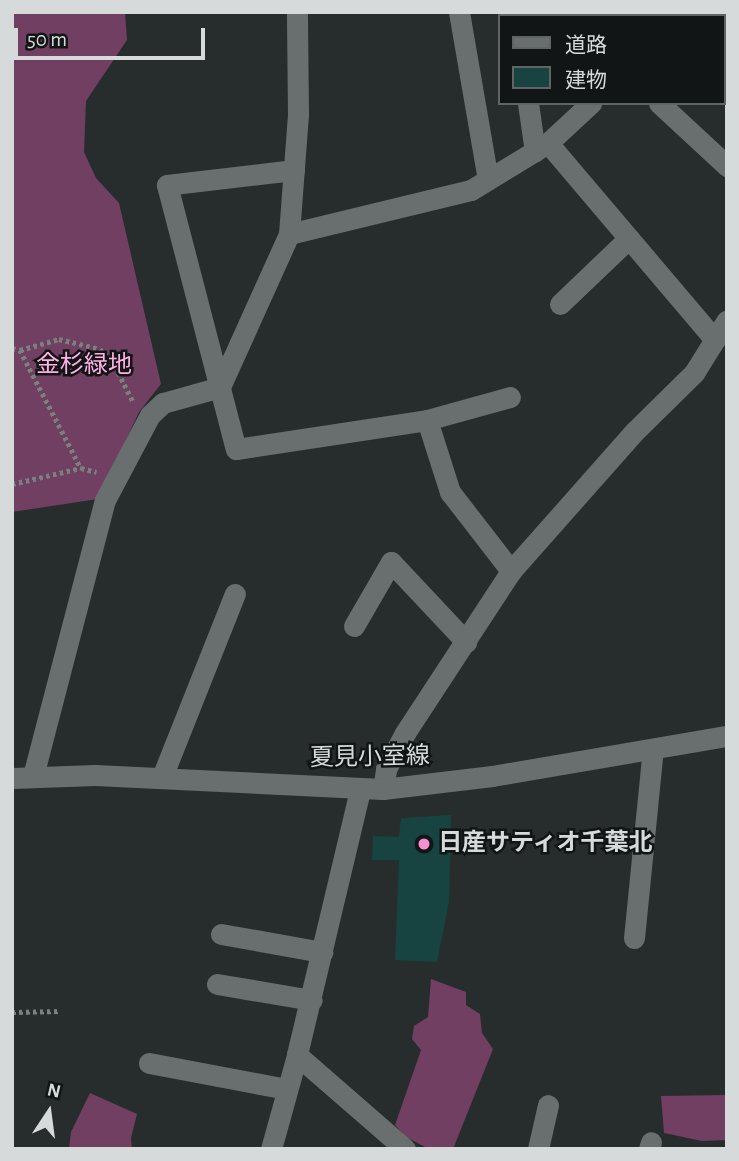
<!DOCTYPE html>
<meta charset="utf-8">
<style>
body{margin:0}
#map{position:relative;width:739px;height:1161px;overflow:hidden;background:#272d2d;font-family:"Alegreya Sans","Noto Sans JP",sans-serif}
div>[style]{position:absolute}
.forest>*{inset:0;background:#703f61}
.building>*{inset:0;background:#174441}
.path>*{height:4.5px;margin-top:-2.25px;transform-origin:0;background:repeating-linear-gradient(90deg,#7a7f7f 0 3.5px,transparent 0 7px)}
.street>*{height:21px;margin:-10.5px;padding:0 10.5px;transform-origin:10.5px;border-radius:10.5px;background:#686f6e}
.secondary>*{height:21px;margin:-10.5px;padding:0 10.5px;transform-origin:10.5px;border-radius:10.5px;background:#686f6e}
.dots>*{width:19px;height:19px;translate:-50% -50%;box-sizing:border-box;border:4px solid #121515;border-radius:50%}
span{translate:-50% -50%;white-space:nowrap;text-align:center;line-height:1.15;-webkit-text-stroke:5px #121515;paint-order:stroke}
.park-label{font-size:24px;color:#ffb0e4}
.street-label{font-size:24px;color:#d6dada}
.poi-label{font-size:24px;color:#d6dada;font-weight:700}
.left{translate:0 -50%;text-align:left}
.frame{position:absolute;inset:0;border:14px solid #d6dada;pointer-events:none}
.legend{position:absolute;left:498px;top:14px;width:228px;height:91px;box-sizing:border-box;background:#121515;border:2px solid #606464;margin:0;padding:9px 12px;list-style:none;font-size:21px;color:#d6dada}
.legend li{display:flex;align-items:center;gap:14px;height:35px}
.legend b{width:35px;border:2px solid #606464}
.north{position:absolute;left:14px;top:1077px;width:70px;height:70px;-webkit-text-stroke:5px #121515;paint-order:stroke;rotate:13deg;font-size:19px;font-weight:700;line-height:28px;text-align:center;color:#d6dada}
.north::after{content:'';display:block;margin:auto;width:24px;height:32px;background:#d6dada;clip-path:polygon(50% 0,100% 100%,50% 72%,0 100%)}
.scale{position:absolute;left:14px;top:28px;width:191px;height:32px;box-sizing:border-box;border:4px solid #d6dada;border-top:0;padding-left:9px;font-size:21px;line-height:24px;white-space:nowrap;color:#d6dada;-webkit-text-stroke:5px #121515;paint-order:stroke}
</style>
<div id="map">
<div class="forest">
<i style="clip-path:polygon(12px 12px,125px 12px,127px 40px,86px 101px,84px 152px,96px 178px,119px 203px,161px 384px,139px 412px,98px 499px,12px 512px)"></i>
<i style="clip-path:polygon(431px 979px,466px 992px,466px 1005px,480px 1014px,482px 1033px,493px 1049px,453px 1149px,429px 1149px,406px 1137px,395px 1125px,421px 1050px,412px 1039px,414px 1026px,428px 1017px)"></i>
<i style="clip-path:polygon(90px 1093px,137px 1114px,131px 1138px,132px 1149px,69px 1149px,71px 1132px)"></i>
<i style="clip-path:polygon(727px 1095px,727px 1140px,702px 1141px,664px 1133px,661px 1096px)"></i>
</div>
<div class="building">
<i style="clip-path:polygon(451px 815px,449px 902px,437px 962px,395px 960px,399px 860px,372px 860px,373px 836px,399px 837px,401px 818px)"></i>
</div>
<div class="path">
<i style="left:12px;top:348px;width:8px;rotate:14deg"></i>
<i style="left:20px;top:350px;width:41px;rotate:-15.8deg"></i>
<i style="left:59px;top:339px;width:42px;rotate:13.7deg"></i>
<i style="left:100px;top:349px;width:23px;rotate:49deg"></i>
<i style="left:115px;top:366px;width:39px;rotate:63deg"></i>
<i style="left:20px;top:350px;width:133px;rotate:62.7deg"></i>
<i style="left:12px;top:484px;width:71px;rotate:-13.1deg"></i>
<i style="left:81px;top:468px;width:16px;rotate:14deg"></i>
<i style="left:12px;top:1012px;width:49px;rotate:-1.2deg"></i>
</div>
<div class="street">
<i style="left:459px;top:12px;width:170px;rotate:80.2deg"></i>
<i style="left:644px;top:12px;width:4px;rotate:63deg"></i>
<i style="left:725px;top:12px;width:3px;rotate:45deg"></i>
<i style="left:676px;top:16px;width:5px;rotate:-53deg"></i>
<i style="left:528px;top:103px;width:49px;rotate:81.9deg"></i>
<i style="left:659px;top:103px;width:93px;rotate:42.8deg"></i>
<i style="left:548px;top:143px;width:258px;rotate:49.7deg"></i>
<i style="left:294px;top:170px;width:128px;rotate:173.3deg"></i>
<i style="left:167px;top:185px;width:273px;rotate:75.4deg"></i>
<i style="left:236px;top:449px;width:193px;rotate:-8.6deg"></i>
<i style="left:427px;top:420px;width:86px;rotate:-15.5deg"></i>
<i style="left:289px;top:234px;width:187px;rotate:-13.6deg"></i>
<i style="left:471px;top:190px;width:90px;rotate:-31.4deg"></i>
<i style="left:548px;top:143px;width:59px;rotate:-42.9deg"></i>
<i style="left:560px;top:304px;width:95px;rotate:-43.7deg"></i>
<i style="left:427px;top:420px;width:76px;rotate:72.3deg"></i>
<i style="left:450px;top:492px;width:100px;rotate:52.3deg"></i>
<i style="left:354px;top:626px;width:74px;rotate:-60deg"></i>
<i style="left:391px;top:562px;width:110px;rotate:46.8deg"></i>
<i style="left:33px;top:776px;width:285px;rotate:-75.4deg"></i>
<i style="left:105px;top:500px;width:96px;rotate:-62.1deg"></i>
<i style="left:150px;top:415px;width:18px;rotate:-43deg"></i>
<i style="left:163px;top:403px;width:59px;rotate:-15.7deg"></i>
<i style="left:220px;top:387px;width:168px;rotate:-65.7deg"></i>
<i style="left:289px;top:234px;width:119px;rotate:-85.7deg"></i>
<i style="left:298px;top:115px;width:103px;rotate:-90.6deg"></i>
<i style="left:162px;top:777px;width:197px;rotate:-68.3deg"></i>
<i style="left:383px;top:789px;width:20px;rotate:-81deg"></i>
<i style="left:386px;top:769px;width:41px;rotate:-62.2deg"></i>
<i style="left:405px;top:733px;width:194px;rotate:-56.8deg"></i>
<i style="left:511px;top:571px;width:187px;rotate:-48.5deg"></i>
<i style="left:635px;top:431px;width:83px;rotate:-44.5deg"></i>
<i style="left:694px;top:373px;width:62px;rotate:-58.1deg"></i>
<i style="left:360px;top:790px;width:272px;rotate:103.4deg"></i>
<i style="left:297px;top:1055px;width:143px;rotate:41deg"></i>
<i style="left:221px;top:934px;width:103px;rotate:10.1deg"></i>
<i style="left:634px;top:938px;width:190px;rotate:-84.3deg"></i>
<i style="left:217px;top:984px;width:96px;rotate:9.6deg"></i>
<i style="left:149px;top:1063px;width:140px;rotate:10.7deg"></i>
<i style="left:271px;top:1149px;width:98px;rotate:-74.5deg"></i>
<i style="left:538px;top:1149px;width:45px;rotate:-77.2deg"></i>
<i style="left:649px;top:1149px;width:7px;rotate:-74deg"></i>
</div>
<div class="secondary">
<i style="left:12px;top:778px;width:83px;rotate:-2.1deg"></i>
<i style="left:95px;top:775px;width:288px;rotate:2.8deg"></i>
<i style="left:383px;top:789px;width:110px;rotate:-6.8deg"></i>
<i style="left:492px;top:776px;width:238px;rotate:-9.7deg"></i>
</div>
<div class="dots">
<i style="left:424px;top:844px;background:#f491d4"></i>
</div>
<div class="park-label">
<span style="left:84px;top:366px">金杉緑地</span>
</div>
<div class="street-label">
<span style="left:370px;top:758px;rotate:-1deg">夏見小室線</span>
</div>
<div class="poi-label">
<span class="left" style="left:438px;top:844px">日産サティオ千葉北</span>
</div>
<div class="frame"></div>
<ul class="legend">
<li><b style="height:9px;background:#686f6e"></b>道路</li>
<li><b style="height:19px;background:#174441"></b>建物</li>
</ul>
<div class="north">N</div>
<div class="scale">50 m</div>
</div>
